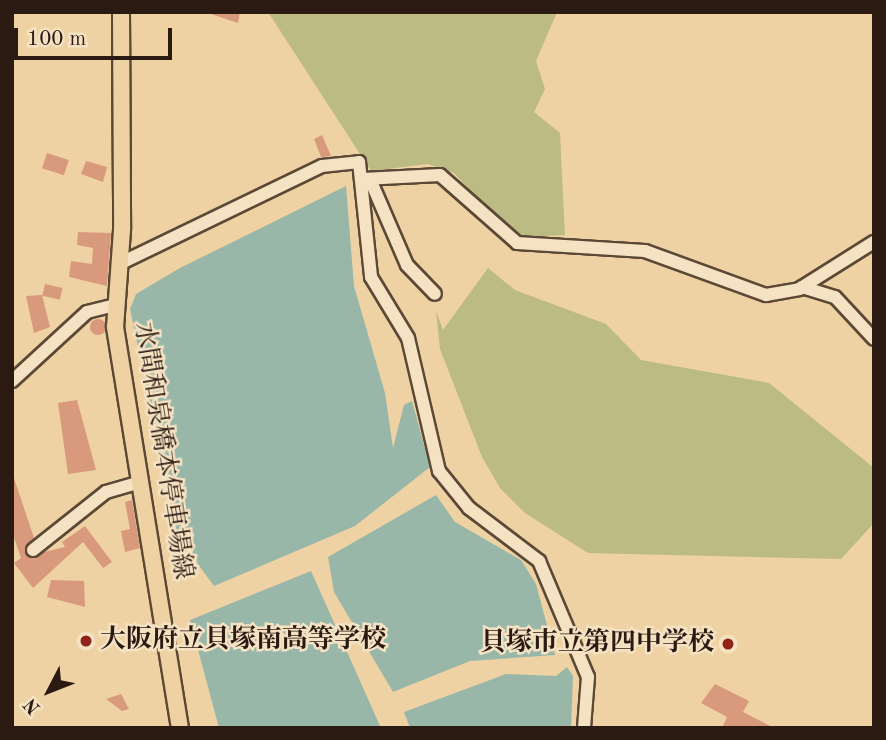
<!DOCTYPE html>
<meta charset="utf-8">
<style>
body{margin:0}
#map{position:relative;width:886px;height:740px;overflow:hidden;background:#eed2a3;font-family:"Old Standard TT","Noto Serif JP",serif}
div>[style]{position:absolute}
.green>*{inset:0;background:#bbbb83}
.water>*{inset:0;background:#99b7a9}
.building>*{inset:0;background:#d9997d;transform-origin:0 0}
.round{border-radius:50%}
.roads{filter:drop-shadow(2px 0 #5c4836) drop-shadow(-2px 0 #5c4836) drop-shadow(0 2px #5c4836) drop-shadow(0 -2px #5c4836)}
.minor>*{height:12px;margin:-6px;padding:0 6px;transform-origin:6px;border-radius:6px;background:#f4e2c3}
.major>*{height:16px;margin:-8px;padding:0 8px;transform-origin:8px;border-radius:8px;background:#eed2a3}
.dots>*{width:19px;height:19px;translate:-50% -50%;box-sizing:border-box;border:4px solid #f4e2c3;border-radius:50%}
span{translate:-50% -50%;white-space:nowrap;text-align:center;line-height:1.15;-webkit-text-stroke:5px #f4e2c3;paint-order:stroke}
.street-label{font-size:26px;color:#2b1a12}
.poi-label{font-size:26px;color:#2b1a12;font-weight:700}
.left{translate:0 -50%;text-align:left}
.right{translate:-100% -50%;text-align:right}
.frame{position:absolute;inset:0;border:14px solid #2b1a12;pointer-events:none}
.north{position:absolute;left:14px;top:656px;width:70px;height:70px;-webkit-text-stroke:5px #f4e2c3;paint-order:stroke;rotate:228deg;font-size:19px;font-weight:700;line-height:28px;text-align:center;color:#2b1a12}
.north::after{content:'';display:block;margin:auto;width:24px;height:32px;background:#2b1a12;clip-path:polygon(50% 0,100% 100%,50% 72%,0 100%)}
.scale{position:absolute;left:14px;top:28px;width:158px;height:32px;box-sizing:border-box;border:4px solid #2b1a12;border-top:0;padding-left:9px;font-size:21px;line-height:24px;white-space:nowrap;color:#2b1a12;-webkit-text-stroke:5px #f4e2c3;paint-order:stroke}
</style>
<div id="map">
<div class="green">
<i style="clip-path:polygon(268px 12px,557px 12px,536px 61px,545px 89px,534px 112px,560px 133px,565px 235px,523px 237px,499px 222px,454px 173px,428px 164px,371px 171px)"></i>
<i style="clip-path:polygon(488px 268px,515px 290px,606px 324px,641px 360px,769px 383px,874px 468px,874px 523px,841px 559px,588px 553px,525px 513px,500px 488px,482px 457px,440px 349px,436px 311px,443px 330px)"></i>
</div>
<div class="water">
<i style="clip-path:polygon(346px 186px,354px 286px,385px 393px,393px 448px,404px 405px,412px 401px,430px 467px,355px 526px,214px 586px,178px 537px,130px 309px,136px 294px,180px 268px)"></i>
<i style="clip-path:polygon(436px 495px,455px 522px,521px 560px,536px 584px,555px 655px,470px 661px,393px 692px,334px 592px,328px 557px)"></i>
<i style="clip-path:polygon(311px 571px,381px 728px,219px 728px,190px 620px)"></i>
<i style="clip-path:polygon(567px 667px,573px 676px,571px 728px,410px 728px,404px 712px,506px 674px,556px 676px)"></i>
</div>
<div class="building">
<i style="clip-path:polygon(211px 12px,240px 12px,238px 23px,211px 14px)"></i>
<i style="clip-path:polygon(322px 135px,331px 156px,321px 157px,314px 139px)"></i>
<i style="left:47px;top:153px;width:23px;height:16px;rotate:18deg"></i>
<i style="clip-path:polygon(86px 161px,107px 167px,103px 182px,81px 174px)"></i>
<i style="clip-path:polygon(78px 232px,111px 233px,107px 286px,69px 277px,71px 261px,92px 264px,93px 248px,77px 245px)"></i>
<i style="left:45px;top:284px;width:18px;height:12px;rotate:13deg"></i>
<i style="clip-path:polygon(42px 295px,50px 327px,34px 333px,26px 296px)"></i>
<i class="round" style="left:90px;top:319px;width:16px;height:16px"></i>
<i style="clip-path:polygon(77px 400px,96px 470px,68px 474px,58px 403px)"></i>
<i style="clip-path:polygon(14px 478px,34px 538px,25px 546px,27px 556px,65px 547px,62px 542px,85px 526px,112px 562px,103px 568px,83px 542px,33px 588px,14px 563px,21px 558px,12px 532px)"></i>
<i style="clip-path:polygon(132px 500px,140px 548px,125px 552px,121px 531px,130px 529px,125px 502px)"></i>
<i style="clip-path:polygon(51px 580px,84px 581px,85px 607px,47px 597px)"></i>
<i style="clip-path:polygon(715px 684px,749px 701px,743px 712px,774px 728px,722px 728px,727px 717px,701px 703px)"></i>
<i style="clip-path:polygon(121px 694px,129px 709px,122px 711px,106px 699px)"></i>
</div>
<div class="roads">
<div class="minor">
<i style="left:363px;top:179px;width:77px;rotate:-3deg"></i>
<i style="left:440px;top:175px;width:103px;rotate:41.4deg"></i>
<i style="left:517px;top:243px;width:128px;rotate:3.6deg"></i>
<i style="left:645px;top:251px;width:129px;rotate:20deg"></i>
<i style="left:766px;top:295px;width:34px;rotate:-10deg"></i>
<i style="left:799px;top:289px;width:89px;rotate:-32.1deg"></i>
<i style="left:372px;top:184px;width:88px;rotate:66.6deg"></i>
<i style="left:407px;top:265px;width:40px;rotate:46deg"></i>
<i style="left:119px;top:264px;width:225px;rotate:-25.8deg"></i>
<i style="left:322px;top:166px;width:37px;rotate:-6deg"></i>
<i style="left:359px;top:162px;width:116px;rotate:84deg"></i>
<i style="left:371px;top:277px;width:71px;rotate:58.8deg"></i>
<i style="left:408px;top:338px;width:137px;rotate:76.9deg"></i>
<i style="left:439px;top:471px;width:48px;rotate:51deg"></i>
<i style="left:469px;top:508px;width:88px;rotate:37.1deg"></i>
<i style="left:539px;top:561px;width:126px;rotate:67.1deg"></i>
<i style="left:588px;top:677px;width:51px;rotate:94.5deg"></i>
<i style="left:802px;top:287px;width:34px;rotate:17deg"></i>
<i style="left:835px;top:297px;width:57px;rotate:47.1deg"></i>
<i style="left:12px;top:381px;width:102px;rotate:-42.6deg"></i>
<i style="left:87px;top:312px;width:30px;rotate:-14deg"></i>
<i style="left:33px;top:550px;width:93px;rotate:-38.5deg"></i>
<i style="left:106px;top:492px;width:35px;rotate:-16deg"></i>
</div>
<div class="major">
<i style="left:121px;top:12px;width:218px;rotate:89.7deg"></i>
<i style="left:122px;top:230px;width:97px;rotate:94.1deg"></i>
<i style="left:115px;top:327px;width:406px;rotate:80.8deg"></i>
</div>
</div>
<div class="dots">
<i style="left:86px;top:641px;background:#8f2418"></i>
<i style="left:728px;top:644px;background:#8f2418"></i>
</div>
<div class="street-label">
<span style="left:162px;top:451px;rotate:81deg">水間和泉橋本停車場線</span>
</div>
<div class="poi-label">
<span class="left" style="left:100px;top:641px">大阪府立貝塚南高等学校</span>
<span class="right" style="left:714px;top:644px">貝塚市立第四中学校</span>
</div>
<div class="frame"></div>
<div class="north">N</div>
<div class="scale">100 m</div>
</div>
